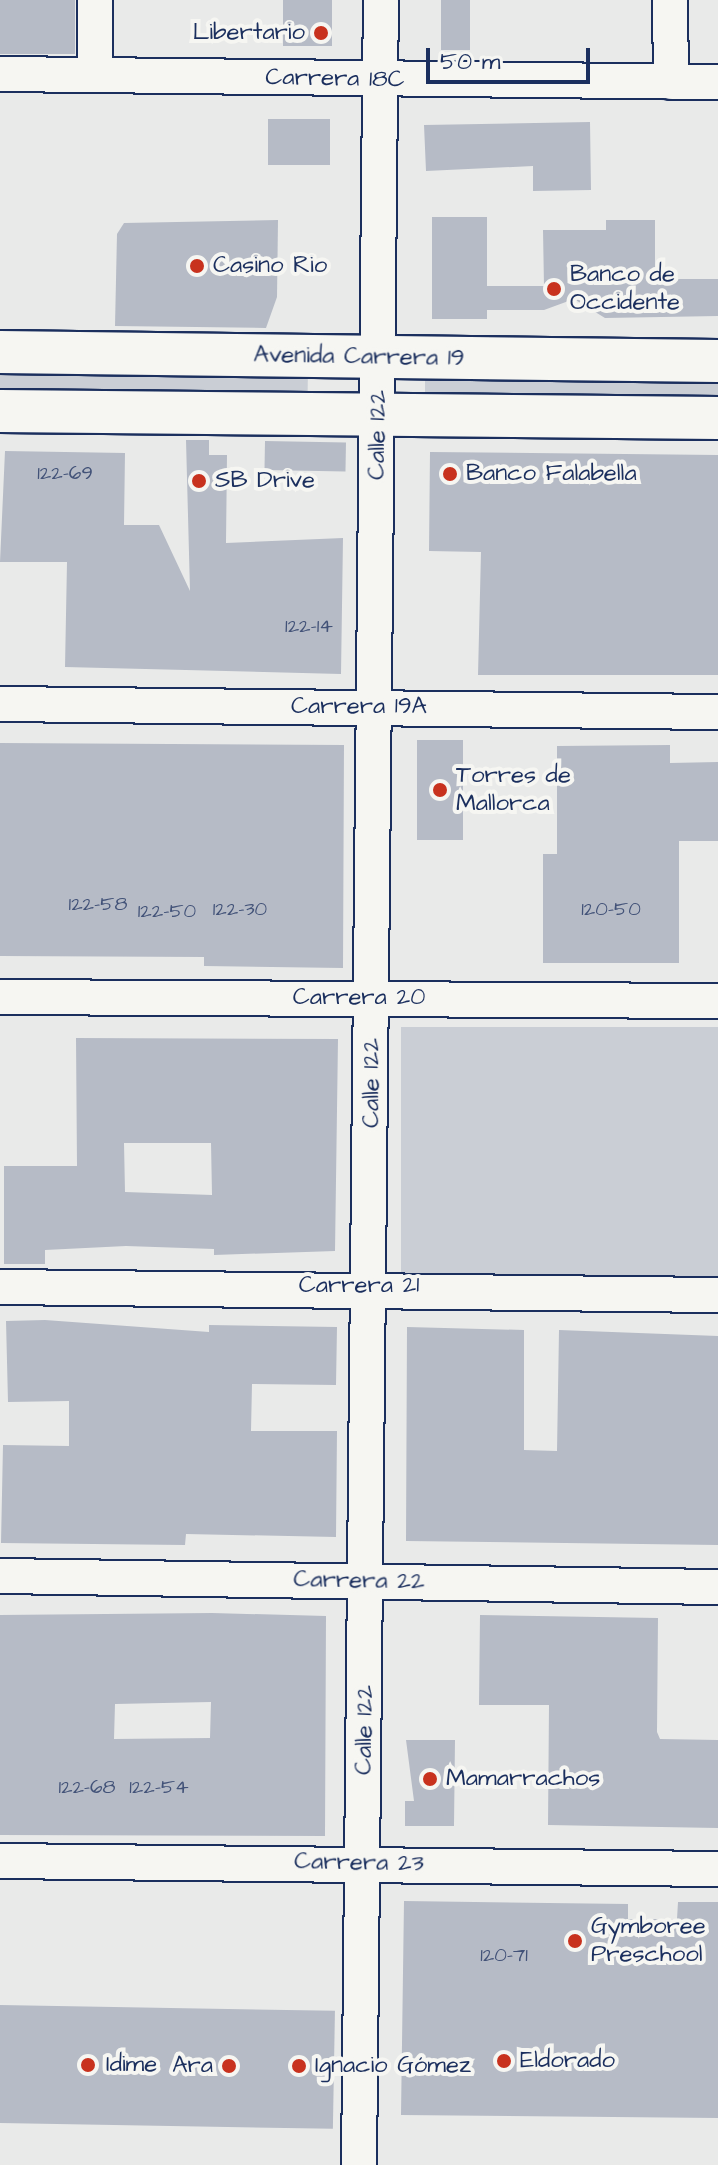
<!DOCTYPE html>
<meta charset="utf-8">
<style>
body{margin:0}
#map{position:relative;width:718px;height:2165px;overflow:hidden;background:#e9eae9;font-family:"Architects Daughter",sans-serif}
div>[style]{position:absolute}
.green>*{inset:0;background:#caced5;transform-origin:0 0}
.building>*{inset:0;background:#b6bbc6;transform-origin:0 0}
.roads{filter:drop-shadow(2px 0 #1b2f5e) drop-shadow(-2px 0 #1b2f5e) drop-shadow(0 2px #1b2f5e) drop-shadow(0 -2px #1b2f5e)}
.minor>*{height:34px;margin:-17px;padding:0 17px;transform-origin:17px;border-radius:17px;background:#f6f6f2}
.major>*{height:42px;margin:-21px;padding:0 21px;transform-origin:21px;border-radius:21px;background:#f6f6f2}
.dots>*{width:22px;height:22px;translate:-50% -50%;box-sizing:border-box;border:4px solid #f6f6f2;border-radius:50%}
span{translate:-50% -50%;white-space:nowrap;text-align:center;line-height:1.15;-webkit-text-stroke:8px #f6f6f2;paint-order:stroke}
.number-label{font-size:20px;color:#425278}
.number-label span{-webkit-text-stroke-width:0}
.poi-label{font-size:24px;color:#1b2f5e}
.right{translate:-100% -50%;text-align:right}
.left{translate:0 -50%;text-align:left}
.street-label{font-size:24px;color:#1b2f5e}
.scale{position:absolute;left:426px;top:48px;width:164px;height:36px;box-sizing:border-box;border:4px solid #1b2f5e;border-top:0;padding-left:10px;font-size:24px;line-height:28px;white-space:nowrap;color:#1b2f5e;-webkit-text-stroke:6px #f6f6f2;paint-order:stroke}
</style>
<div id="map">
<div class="green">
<i style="left:0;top:367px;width:308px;height:32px;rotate:1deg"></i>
<i style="left:718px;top:372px;width:31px;height:293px;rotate:90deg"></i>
<i style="left:401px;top:1027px;width:317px;height:250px"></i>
</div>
<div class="building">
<i style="left:0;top:0;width:75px;height:54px"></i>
<i style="left:283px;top:0;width:49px;height:46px"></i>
<i style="left:441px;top:0;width:29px;height:50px"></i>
<i style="left:268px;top:119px;width:62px;height:46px"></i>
<i style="clip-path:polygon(590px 122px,591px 190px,533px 191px,533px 166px,426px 171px,424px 125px)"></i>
<i style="clip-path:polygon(432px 217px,487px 217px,487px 286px,544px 286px,543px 230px,606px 230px,606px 220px,655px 220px,655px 279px,718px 279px,718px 316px,605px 318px,574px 299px,544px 310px,487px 310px,487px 319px,432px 319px)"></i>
<i style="clip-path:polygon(278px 220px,277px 297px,266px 328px,115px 326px,117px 234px,124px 223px)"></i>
<i style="clip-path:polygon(186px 440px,209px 440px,209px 455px,227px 455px,226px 543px,343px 538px,341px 674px,65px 667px,67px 562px,0 562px,5px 451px,125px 453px,124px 525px,159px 525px,190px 591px)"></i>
<i style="left:265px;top:441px;width:81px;height:29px;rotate:1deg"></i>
<i style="clip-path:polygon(430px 452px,718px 455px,718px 675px,478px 675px,481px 552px,429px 551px)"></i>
<i style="left:417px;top:740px;width:46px;height:100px"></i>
<i style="clip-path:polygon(0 743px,344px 745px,343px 968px,204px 966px,204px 957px,0 956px)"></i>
<i style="clip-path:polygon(670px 745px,670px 763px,718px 762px,718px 841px,679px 841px,679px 963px,543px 963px,543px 854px,557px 854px,557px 746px)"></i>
<i style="clip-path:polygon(evenodd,76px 1038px,338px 1039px,335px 1251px,214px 1255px,214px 1249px,126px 1246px,45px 1250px,45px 1264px,4px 1264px,4px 1166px,77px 1166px,76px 1038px,124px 1143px,211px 1143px,212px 1195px,125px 1192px,124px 1143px)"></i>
<i style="clip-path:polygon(45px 1320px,209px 1332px,209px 1325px,337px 1327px,336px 1385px,252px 1384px,251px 1431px,337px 1431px,336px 1537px,186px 1534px,185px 1545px,1px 1543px,3px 1445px,69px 1446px,69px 1401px,8px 1402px,6px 1321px)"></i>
<i style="clip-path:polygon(407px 1327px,524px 1330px,524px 1450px,557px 1451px,559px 1330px,718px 1336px,718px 1545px,406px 1541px)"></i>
<i style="clip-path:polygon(evenodd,212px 1613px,326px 1616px,325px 1836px,0 1835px,0 1615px,212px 1613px,211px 1702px,210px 1738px,114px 1739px,115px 1704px,211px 1702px)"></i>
<i style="clip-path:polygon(480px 1615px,658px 1618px,657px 1732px,660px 1739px,718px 1740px,718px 1828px,548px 1825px,549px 1705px,479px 1705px)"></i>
<i style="clip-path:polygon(406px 1740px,455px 1740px,454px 1826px,405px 1826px,405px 1801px,414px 1801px)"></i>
<i style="clip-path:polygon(404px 1901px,628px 1904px,628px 1919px,677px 1919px,678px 1902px,718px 1902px,718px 2118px,401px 2115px)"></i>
<i style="left:0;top:2005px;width:335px;height:118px;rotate:1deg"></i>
</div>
<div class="roads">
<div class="minor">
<i style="left:670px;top:0;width:82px;rotate:89.3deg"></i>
<i style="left:0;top:74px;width:718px;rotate:0.64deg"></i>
<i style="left:95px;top:75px;width:75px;rotate:-90deg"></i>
<i style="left:0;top:704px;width:718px;rotate:0.64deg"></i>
<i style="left:0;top:997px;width:718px;rotate:0.32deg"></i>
<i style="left:0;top:1287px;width:718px;rotate:0.64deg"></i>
<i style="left:0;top:1576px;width:718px;rotate:0.88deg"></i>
<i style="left:0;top:1861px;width:718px;rotate:0.64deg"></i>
<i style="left:359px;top:2165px;width:2165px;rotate:-89.42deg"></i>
</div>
<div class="major">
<i style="left:0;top:352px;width:718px;rotate:0.72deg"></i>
<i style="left:0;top:411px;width:718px;rotate:0.56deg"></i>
</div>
</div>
<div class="dots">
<i style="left:321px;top:33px;background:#c8321e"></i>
<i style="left:197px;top:266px;background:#c8321e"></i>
<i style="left:554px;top:289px;background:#c8321e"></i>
<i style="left:450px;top:474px;background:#c8321e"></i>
<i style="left:199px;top:481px;background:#c8321e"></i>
<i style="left:440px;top:790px;background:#c8321e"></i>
<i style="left:430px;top:1779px;background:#c8321e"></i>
<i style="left:575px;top:1941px;background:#c8321e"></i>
<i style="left:504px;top:2061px;background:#c8321e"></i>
<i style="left:88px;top:2065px;background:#c8321e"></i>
<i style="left:229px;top:2066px;background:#c8321e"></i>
<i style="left:299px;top:2066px;background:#c8321e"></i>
</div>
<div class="number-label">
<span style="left:65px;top:473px">122-69</span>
<span style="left:309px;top:626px">122-14</span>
<span style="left:98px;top:904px">122-58</span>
<span style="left:240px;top:909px">122-30</span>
<span style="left:611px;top:909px">120-50</span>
<span style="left:167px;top:911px">122-50</span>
<span style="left:87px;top:1787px">122-68</span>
<span style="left:159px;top:1787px">122-54</span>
<span style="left:504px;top:1955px">120-71</span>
</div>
<div class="poi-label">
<span class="right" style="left:305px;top:33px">Libertario</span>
<span class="left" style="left:213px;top:266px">Casino Rio</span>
<span class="left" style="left:570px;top:289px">Banco de<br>Occidente</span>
<span class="left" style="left:466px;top:474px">Banco Falabella</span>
<span class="left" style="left:215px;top:481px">SB Drive</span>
<span class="left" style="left:456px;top:790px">Torres de<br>Mallorca</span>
<span class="left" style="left:446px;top:1779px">Mamarrachos</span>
<span class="left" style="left:591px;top:1941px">Gymboree<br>Preschool</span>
<span class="left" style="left:520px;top:2061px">Eldorado</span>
<span class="left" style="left:106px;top:2065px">Idime</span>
<span class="right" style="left:213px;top:2066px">Ara</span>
<span class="left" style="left:315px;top:2066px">Ignacio Gómez</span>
</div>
<div class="street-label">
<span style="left:335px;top:79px;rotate:1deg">Carrera 18C</span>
<span style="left:359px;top:357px;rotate:1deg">Avenida Carrera 19</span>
<span style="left:378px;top:435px;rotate:-89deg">Calle 122</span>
<span style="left:359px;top:707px">Carrera 19A</span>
<span style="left:359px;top:998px">Carrera 20</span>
<span style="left:372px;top:1083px;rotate:-90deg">Calle 122</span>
<span style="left:359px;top:1286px">Carrera 21</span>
<span style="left:359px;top:1581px;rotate:1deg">Carrera 22</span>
<span style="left:365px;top:1730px;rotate:-89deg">Calle 122</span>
<span style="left:359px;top:1863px;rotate:1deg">Carrera 23</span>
</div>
<div class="scale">50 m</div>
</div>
